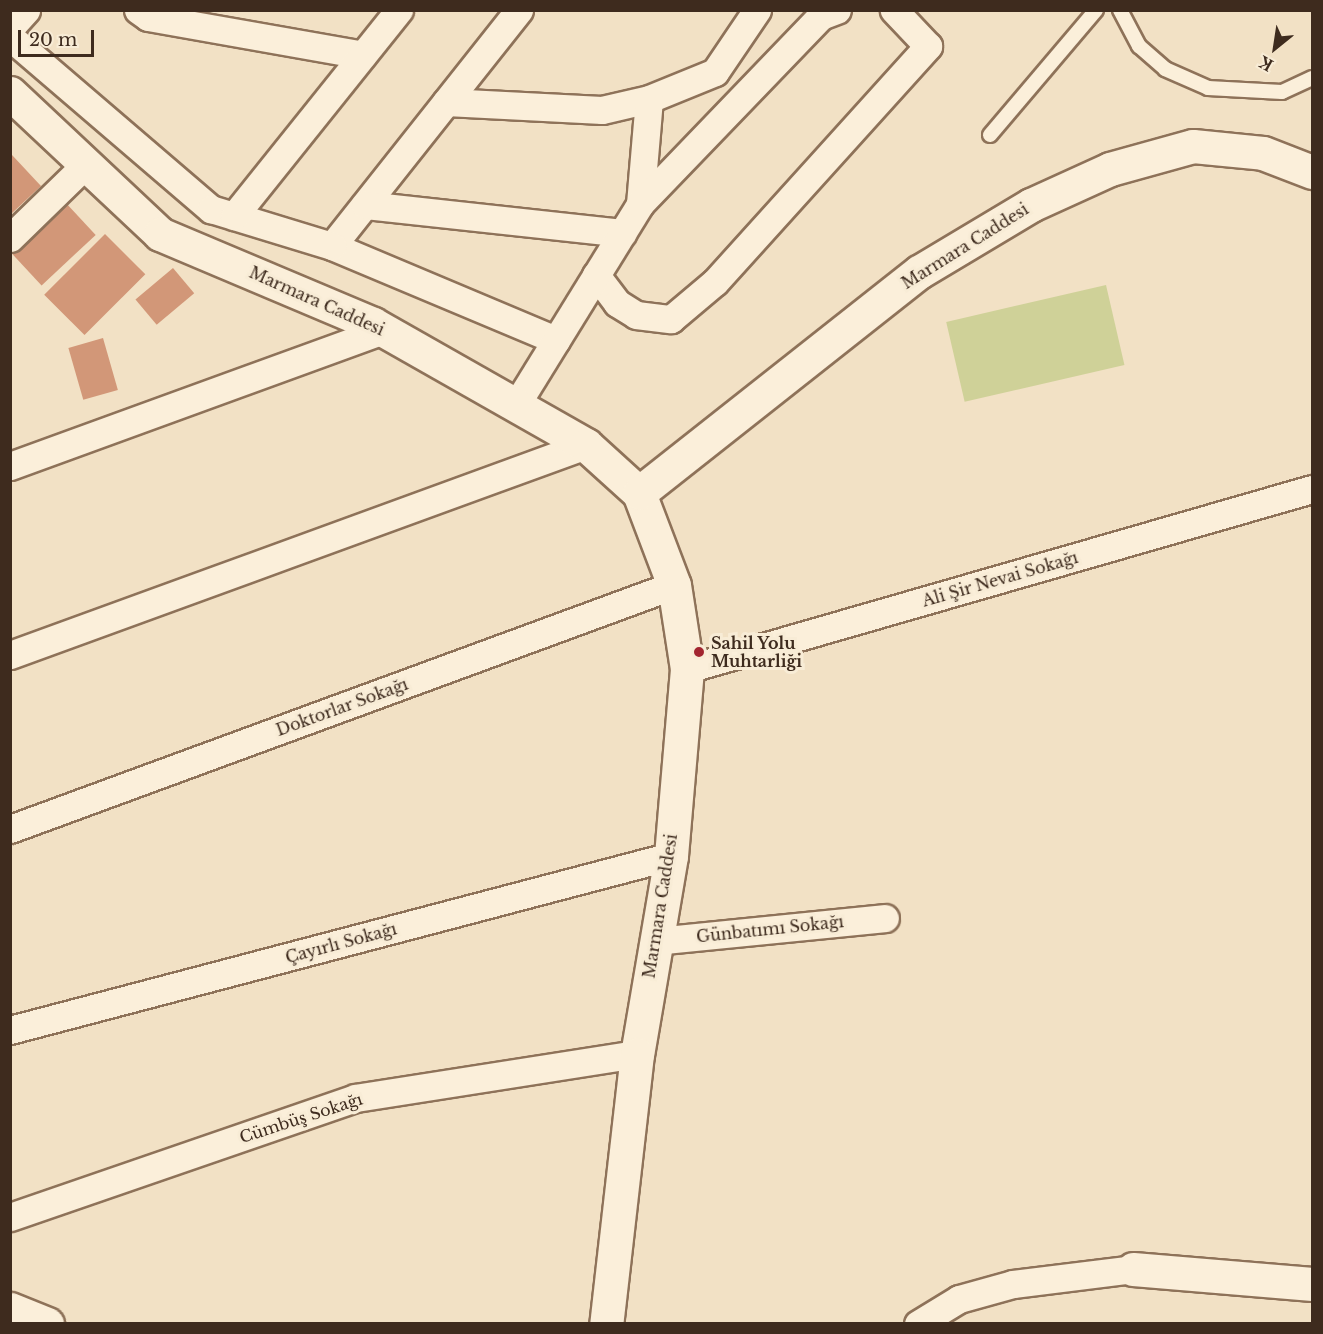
<!DOCTYPE html>
<meta charset="utf-8">
<style>
body{margin:0}
#map{position:relative;width:1323px;height:1334px;overflow:hidden;background:#f2e1c5;font-family:"Libre Baskerville",serif}
div>[style]{position:absolute}
.green>*{inset:0;background:#cfd198;transform-origin:0 0}
.building>*{inset:0;background:#d29778;transform-origin:0 0}
.roads{filter:drop-shadow(2px 0 #8e7259) drop-shadow(-2px 0 #8e7259) drop-shadow(0 2px #8e7259) drop-shadow(0 -2px #8e7259)}
.lane>*{height:14px;margin:-7px;padding:0 7px;transform-origin:7px;border-radius:7px;background:#fbefda}
.street>*{height:27px;margin:-13.5px;padding:0 13.5px;transform-origin:13.5px;border-radius:13.5px;background:#fbefda}
.secondary>*{height:33px;margin:-16.5px;padding:0 16.5px;transform-origin:16.5px;border-radius:16.5px;background:#fbefda}
.dots>*{width:16px;height:16px;translate:-50% -50%;box-sizing:border-box;border:3px solid #f8ecd6;border-radius:50%}
span{translate:-50% -50%;white-space:nowrap;text-align:center;line-height:1.15;-webkit-text-stroke:6px #f8ecd6;paint-order:stroke}
.street-label{font-size:16px;color:#3e2b1e}
.poi-label{font-size:16px;color:#3e2b1e;font-weight:700}
.left{translate:0 -50%;text-align:left}
.frame{position:absolute;inset:0;border:12px solid #3e2b1e;pointer-events:none}
.north{position:absolute;left:1245px;top:18px;width:60px;height:60px;-webkit-text-stroke:4px #f8ecd6;paint-order:stroke;rotate:210deg;font-size:16px;font-weight:700;line-height:24px;text-align:center;color:#3e2b1e}
.north::after{content:'';display:block;margin:auto;width:21px;height:27px;background:#3e2b1e;clip-path:polygon(50% 0,100% 100%,50% 72%,0 100%)}
.scale{position:absolute;left:18px;top:30px;width:76px;height:27px;box-sizing:border-box;border:3px solid #3e2b1e;border-top:0;padding-left:8px;font-size:18px;line-height:21px;white-space:nowrap;color:#3e2b1e;-webkit-text-stroke:4px #f8ecd6;paint-order:stroke}
</style>
<div id="map">
<div class="green">
<i style="left:1106px;top:285px;width:82px;height:164px;rotate:77deg"></i>
</div>
<div class="building">
<i style="clip-path:polygon(12px 155px,41px 186px,10px 215px,10px 157px)"></i>
<i style="left:65px;top:202px;width:45px;height:74px;rotate:47deg"></i>
<i style="left:105px;top:234px;width:57px;height:86px;rotate:45deg"></i>
<i style="left:173px;top:268px;width:33px;height:49px;rotate:50deg"></i>
<i style="left:103px;top:338px;width:54px;height:36px;rotate:74deg"></i>
</div>
<div class="roads">
<div class="lane">
<i style="left:1120px;top:10px;width:41px;rotate:62.2deg"></i>
<i style="left:1139px;top:46px;width:35px;rotate:41deg"></i>
<i style="left:1165px;top:69px;width:47px;rotate:23.8deg"></i>
<i style="left:1208px;top:88px;width:74px;rotate:3.1deg"></i>
<i style="left:1282px;top:92px;width:33px;rotate:-25deg"></i>
<i style="left:990px;top:135px;width:164px;rotate:-49.7deg"></i>
</div>
<div class="street">
<i style="left:138px;top:10px;width:12px;rotate:35deg"></i>
<i style="left:148px;top:17px;width:218px;rotate:10deg"></i>
<i style="left:519px;top:10px;width:301px;rotate:128.4deg"></i>
<i style="left:332px;top:246px;width:243px;rotate:22.8deg"></i>
<i style="left:10px;top:28px;width:24px;rotate:-48deg"></i>
<i style="left:10px;top:37px;width:265px;rotate:40.6deg"></i>
<i style="left:211px;top:209px;width:127px;rotate:17deg"></i>
<i style="left:446px;top:102px;width:156px;rotate:2.9deg"></i>
<i style="left:602px;top:110px;width:48px;rotate:-13.2deg"></i>
<i style="left:649px;top:99px;width:71px;rotate:-22.2deg"></i>
<i style="left:715px;top:72px;width:75px;rotate:-55.9deg"></i>
<i style="left:640px;top:204px;width:105px;rotate:-85.1deg"></i>
<i style="left:365px;top:205px;width:259px;rotate:6.2deg"></i>
<i style="left:234px;top:216px;width:264px;rotate:-51.3deg"></i>
<i style="left:10px;top:238px;width:106px;rotate:-44.2deg"></i>
<i style="left:596px;top:275px;width:35px;rotate:53deg"></i>
<i style="left:617px;top:303px;width:22px;rotate:32deg"></i>
<i style="left:636px;top:315px;width:35px;rotate:7deg"></i>
<i style="left:671px;top:319px;width:57px;rotate:-40.1deg"></i>
<i style="left:715px;top:282px;width:318px;rotate:-47.9deg"></i>
<i style="left:928px;top:46px;width:50px;rotate:-133.4deg"></i>
<i style="left:516px;top:405px;width:236px;rotate:-58.3deg"></i>
<i style="left:640px;top:204px;width:261px;rotate:-46.1deg"></i>
<i style="left:821px;top:16px;width:17px;rotate:-21deg"></i>
<i style="left:10px;top:466px;width:398px;rotate:-20deg"></i>
<i style="left:10px;top:655px;width:613px;rotate:-20.03deg"></i>
<i style="left:687px;top:669px;width:650px;rotate:-16.07deg"></i>
<i style="left:10px;top:829px;width:707px;rotate:-20.18deg"></i>
<i style="left:655px;top:941px;width:231px;rotate:-5.7deg"></i>
<i style="left:10px;top:1030px;width:684px;rotate:-14.75deg"></i>
<i style="left:10px;top:1217px;width:365px;rotate:-19deg"></i>
<i style="left:355px;top:1098px;width:285px;rotate:-8.9deg"></i>
<i style="left:918px;top:1324px;width:48px;rotate:-31.4deg"></i>
<i style="left:959px;top:1299px;width:56px;rotate:-15.5deg"></i>
<i style="left:1013px;top:1284px;width:121px;rotate:-7.1deg"></i>
</div>
<div class="secondary">
<i style="left:10px;top:93px;width:206px;rotate:43.2deg"></i>
<i style="left:160px;top:234px;width:231px;rotate:22.9deg"></i>
<i style="left:373px;top:324px;width:245px;rotate:29.6deg"></i>
<i style="left:586px;top:445px;width:72px;rotate:42.2deg"></i>
<i style="left:639px;top:493px;width:98px;rotate:69.2deg"></i>
<i style="left:674px;top:585px;width:85px;rotate:81.2deg"></i>
<i style="left:687px;top:669px;width:188px;rotate:94.9deg"></i>
<i style="left:671px;top:856px;width:201px;rotate:99.7deg"></i>
<i style="left:637px;top:1054px;width:272px;rotate:96.5deg"></i>
<i style="left:639px;top:493px;width:357px;rotate:-38.3deg"></i>
<i style="left:919px;top:272px;width:131px;rotate:-30.9deg"></i>
<i style="left:1031px;top:205px;width:87px;rotate:-24.5deg"></i>
<i style="left:1110px;top:169px;width:86px;rotate:-15.5deg"></i>
<i style="left:1193px;top:146px;width:70px;rotate:5.7deg"></i>
<i style="left:1263px;top:153px;width:53px;rotate:21.2deg"></i>
<i style="left:1133px;top:1269px;width:180px;rotate:4.8deg"></i>
<i style="left:10px;top:1309px;width:40px;rotate:22deg"></i>
</div>
</div>
<div class="dots">
<i style="left:699px;top:652px;background:#a2252f"></i>
</div>
<div class="street-label">
<span style="left:965px;top:246px;rotate:-32deg">Marmara Caddesi</span>
<span style="left:317px;top:301px;rotate:24deg">Marmara Caddesi</span>
<span style="left:1000px;top:579px;rotate:-16deg">Ali Şir Nevai Sokağı</span>
<span style="left:342px;top:707px;rotate:-20deg">Doktorlar Sokağı</span>
<span style="left:660px;top:906px;rotate:-81deg">Marmara Caddesi</span>
<span style="left:770px;top:929px;rotate:-6deg">Günbatımı Sokağı</span>
<span style="left:341px;top:943px;rotate:-15deg">Çayırlı Sokağı</span>
<span style="left:301px;top:1118px;rotate:-18deg">Cümbüş Sokağı</span>
</div>
<div class="poi-label">
<span class="left" style="left:711px;top:652px">Sahil Yolu<br>Muhtarliği</span>
</div>
<div class="frame"></div>
<div class="north">K</div>
<div class="scale">20 m</div>
</div>
